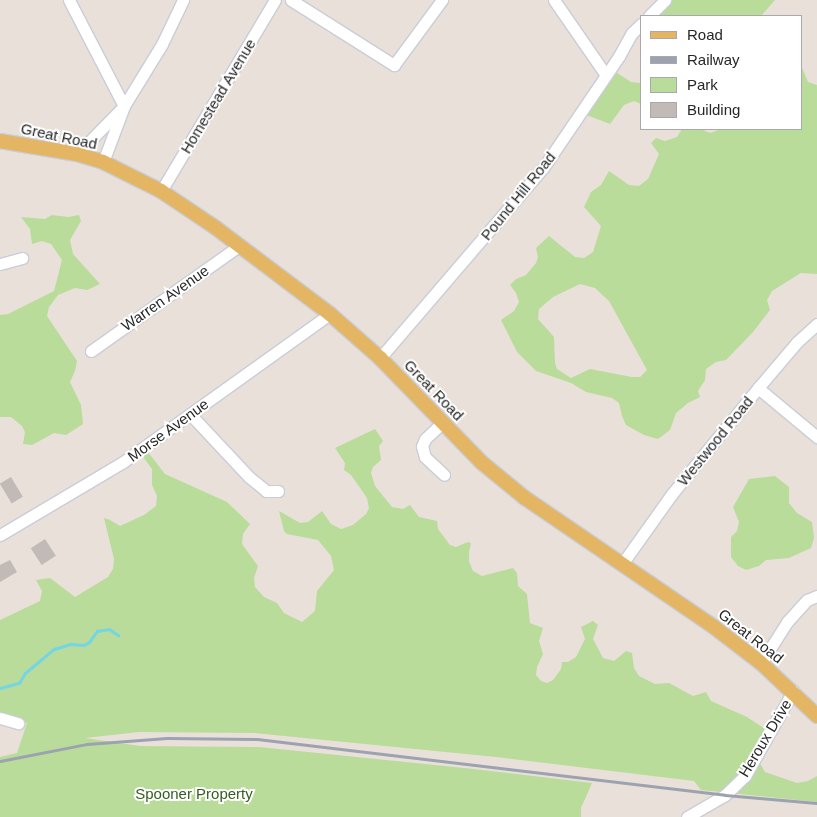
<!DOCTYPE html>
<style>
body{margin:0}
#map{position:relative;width:817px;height:817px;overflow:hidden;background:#e9e0da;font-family:Helvetica,sans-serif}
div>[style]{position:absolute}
.green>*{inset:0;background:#b9dc9a}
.stream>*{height:3px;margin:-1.5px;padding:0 1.5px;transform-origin:1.5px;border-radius:1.5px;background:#74d5e4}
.building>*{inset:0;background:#c1bab6;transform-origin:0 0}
.roads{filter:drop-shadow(1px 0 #c8cdd8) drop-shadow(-1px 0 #c8cdd8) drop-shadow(0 1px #c8cdd8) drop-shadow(0 -1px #c8cdd8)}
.minor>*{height:11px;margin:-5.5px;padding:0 5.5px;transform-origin:5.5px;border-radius:5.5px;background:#fff}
.major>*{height:14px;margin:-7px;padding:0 7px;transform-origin:7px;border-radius:7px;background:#e4b563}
.rail>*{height:3px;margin:-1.5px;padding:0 1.5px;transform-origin:1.5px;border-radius:1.5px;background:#9da2b0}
span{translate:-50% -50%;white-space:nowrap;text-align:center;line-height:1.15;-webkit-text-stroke:4px #fff;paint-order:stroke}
.street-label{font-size:15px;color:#272727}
.park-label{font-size:15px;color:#345d1e}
.legend{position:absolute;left:640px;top:15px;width:162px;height:115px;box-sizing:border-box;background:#fff;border:1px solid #a9a9a9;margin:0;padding:6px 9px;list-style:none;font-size:15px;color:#272727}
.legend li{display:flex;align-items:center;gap:10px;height:25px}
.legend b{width:25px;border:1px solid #a9a9a9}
</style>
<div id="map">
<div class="green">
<i style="clip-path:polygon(666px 0,775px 0,761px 16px,648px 16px)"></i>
<i style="clip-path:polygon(evenodd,801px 65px,808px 82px,817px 85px,817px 274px,801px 273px,772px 291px,767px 300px,770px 310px,753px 332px,726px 360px,716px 362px,706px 369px,705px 380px,698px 391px,700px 397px,688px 403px,676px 413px,670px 430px,658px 439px,644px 435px,626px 425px,622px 416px,619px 403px,612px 398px,586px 392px,571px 383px,536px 371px,517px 352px,501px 320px,514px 311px,519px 302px,516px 293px,510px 285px,516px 279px,526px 275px,536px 263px,538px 257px,536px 248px,549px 236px,575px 257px,584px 258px,593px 252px,601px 226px,584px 207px,591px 192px,601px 185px,609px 171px,629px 185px,639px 186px,648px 179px,659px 154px,651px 143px,656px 138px,665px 141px,677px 137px,682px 129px,701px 129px,710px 133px,721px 129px,801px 129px,801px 65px,580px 284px,595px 288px,609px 301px,647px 370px,640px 377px,632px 377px,590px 369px,571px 378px,557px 369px,555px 363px,554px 337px,538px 319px,539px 309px,553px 297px,580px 284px)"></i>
<i style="clip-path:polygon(611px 69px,631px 82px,641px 83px,641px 104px,634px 101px,624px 105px,610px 124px,584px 114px)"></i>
<i style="clip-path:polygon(52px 215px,68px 217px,79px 215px,81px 221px,70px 240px,73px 254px,100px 284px,87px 290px,75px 288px,58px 295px,49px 307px,47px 316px,77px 361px,75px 371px,70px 382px,81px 405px,83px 424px,66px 435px,54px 433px,32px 445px,23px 444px,25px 432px,22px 426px,11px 417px,0 417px,0 315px,8px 314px,54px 291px,62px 260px,51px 244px,42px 241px,32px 244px,30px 229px,21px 217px,45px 219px)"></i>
<i style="clip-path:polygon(375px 429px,383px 441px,379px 446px,381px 460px,373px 467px,371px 473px,375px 486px,392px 507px,403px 509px,410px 505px,419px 517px,437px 521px,438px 529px,450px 545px,456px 547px,468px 542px,471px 543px,469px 552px,469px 561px,473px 571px,482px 576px,513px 568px,517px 573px,518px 586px,527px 594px,530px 623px,543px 628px,539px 641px,543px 654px,537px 667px,536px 675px,541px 681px,547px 683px,553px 680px,561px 669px,562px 662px,568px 662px,576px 657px,585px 639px,581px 627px,593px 621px,598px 625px,593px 639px,603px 658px,614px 661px,626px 651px,632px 653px,634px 668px,639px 676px,655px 684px,669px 683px,693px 696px,706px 692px,711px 701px,747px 717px,765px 729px,755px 755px,765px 772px,797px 783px,808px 781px,817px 776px,817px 802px,701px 790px,694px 781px,496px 757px,253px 733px,139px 732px,85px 738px,140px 746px,259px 747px,474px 769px,592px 783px,581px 808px,581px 817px,0 817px,0 757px,17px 753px,27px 723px,0 715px,0 620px,40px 601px,42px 591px,36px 580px,50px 578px,75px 597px,108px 577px,113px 569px,114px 559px,104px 518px,110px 520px,120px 526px,144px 515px,156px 506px,157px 496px,152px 485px,152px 469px,138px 450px,144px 447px,165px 474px,227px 502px,250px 524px,243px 534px,242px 544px,258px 566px,254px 578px,255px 587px,264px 597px,277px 603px,284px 613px,302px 622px,315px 611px,317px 591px,334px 570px,331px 556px,318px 540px,287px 534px,284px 531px,279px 511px,300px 523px,308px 522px,322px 511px,331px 524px,341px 529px,353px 525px,366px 514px,369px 508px,367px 498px,351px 475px,344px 470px,345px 463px,335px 448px)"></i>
<i style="clip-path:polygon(775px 476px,789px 487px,789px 503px,797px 513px,812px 522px,814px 538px,811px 548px,789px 558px,766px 560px,759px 566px,746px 570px,738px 566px,731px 557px,731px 537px,737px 531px,739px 522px,733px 507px,749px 479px)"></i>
</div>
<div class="stream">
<i style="left:0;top:688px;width:20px;rotate:-15deg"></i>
<i style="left:19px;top:683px;width:12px;rotate:-59deg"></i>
<i style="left:25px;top:673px;width:38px;rotate:-40deg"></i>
<i style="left:54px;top:649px;width:17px;rotate:-17deg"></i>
<i style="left:70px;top:644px;width:14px;rotate:4deg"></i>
<i style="left:84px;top:645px;width:6px;rotate:-31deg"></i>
<i style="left:89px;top:642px;width:14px;rotate:-54deg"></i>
<i style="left:97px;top:631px;width:12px;rotate:-9deg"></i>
<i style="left:109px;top:629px;width:11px;rotate:34deg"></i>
</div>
<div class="building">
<i style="left:11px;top:477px;width:23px;height:13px;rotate:59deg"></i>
<i style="left:45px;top:539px;width:20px;height:17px;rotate:57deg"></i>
<i style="clip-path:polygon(10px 560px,17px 572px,0 582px,0 565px)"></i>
</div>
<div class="roads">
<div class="minor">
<i style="left:69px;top:0;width:119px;rotate:62.6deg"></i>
<i style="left:291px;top:0;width:122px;rotate:32.3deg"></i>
<i style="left:394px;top:65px;width:81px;rotate:-53.6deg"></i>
<i style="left:554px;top:0;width:91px;rotate:55.3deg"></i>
<i style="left:649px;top:16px;width:23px;rotate:-45deg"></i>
<i style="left:77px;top:154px;width:63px;rotate:-45.6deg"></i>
<i style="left:103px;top:162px;width:60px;rotate:-69.4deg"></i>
<i style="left:124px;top:106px;width:73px;rotate:-58.5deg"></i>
<i style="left:162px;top:44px;width:49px;rotate:-64.5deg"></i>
<i style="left:161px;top:191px;width:222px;rotate:-59.2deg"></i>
<i style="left:0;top:264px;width:23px;rotate:-15deg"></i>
<i style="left:91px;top:351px;width:183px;rotate:-35.4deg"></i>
<i style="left:380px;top:358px;width:250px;rotate:-49.4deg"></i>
<i style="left:543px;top:168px;width:135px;rotate:-55.8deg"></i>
<i style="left:619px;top:56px;width:26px;rotate:-61deg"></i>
<i style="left:632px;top:33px;width:13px;rotate:-45deg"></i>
<i style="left:758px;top:388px;width:77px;rotate:39.7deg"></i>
<i style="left:190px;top:414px;width:86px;rotate:46.9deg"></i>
<i style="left:249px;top:477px;width:22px;rotate:39deg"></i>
<i style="left:266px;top:491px;width:12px"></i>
<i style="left:442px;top:423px;width:23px;rotate:137deg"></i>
<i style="left:425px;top:439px;width:8px;rotate:113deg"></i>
<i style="left:422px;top:446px;width:11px;rotate:75deg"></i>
<i style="left:425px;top:457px;width:26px;rotate:43deg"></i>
<i style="left:0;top:535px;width:143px;rotate:-30.7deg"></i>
<i style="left:123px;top:462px;width:254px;rotate:-35.6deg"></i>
<i style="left:622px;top:564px;width:85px;rotate:-54.6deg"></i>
<i style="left:671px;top:495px;width:138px;rotate:-50.9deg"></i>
<i style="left:758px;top:388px;width:60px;rotate:-49.7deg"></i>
<i style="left:797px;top:342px;width:27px;rotate:-42deg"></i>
<i style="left:761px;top:663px;width:49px;rotate:-57.6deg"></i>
<i style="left:787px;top:622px;width:30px;rotate:-48deg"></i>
<i style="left:807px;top:600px;width:11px;rotate:-22deg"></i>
<i style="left:0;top:718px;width:19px;rotate:16deg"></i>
<i style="left:687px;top:817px;width:44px;rotate:-30.1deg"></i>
<i style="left:725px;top:795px;width:28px;rotate:-44deg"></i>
<i style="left:745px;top:776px;width:98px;rotate:-60.5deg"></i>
</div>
<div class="major">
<i style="left:0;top:141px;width:78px;rotate:9.6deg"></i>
<i style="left:77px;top:154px;width:27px;rotate:17deg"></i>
<i style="left:103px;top:162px;width:65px;rotate:26.6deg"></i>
<i style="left:161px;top:191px;width:66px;rotate:33.9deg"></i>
<i style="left:216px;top:228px;width:143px;rotate:37deg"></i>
<i style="left:330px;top:314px;width:67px;rotate:41.3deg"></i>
<i style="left:380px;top:358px;width:145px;rotate:45.8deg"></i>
<i style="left:481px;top:462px;width:57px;rotate:39.3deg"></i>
<i style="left:525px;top:498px;width:229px;rotate:34.3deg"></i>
<i style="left:714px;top:627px;width:59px;rotate:37.5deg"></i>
<i style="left:761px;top:663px;width:77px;rotate:43.4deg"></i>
</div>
</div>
<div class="rail">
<i style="left:0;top:761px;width:89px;rotate:-11.1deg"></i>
<i style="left:87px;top:744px;width:80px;rotate:-4.3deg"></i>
<i style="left:167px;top:738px;width:90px;rotate:0.6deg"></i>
<i style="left:257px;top:739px;width:471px;rotate:6.8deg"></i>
<i style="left:725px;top:795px;width:92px;rotate:5deg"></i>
</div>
<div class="street-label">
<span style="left:218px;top:96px;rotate:-59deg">Homestead Avenue</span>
<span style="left:59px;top:136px;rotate:12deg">Great Road</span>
<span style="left:518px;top:196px;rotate:-51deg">Pound Hill Road</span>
<span style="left:165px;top:298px;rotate:-35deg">Warren Avenue</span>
<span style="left:434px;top:390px;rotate:46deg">Great Road</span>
<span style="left:168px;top:430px;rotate:-36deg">Morse Avenue</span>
<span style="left:715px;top:441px;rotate:-51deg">Westwood Road</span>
<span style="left:751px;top:636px;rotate:38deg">Great Road</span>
<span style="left:765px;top:738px;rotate:-59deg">Heroux Drive</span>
</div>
<div class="park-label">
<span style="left:194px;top:794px">Spooner Property</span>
</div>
<ul class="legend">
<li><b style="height:6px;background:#e4b563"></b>Road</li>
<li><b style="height:6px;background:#9da2b0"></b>Railway</li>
<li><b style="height:14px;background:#b9dc9a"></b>Park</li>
<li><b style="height:14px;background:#c1bab6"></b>Building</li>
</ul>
</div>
